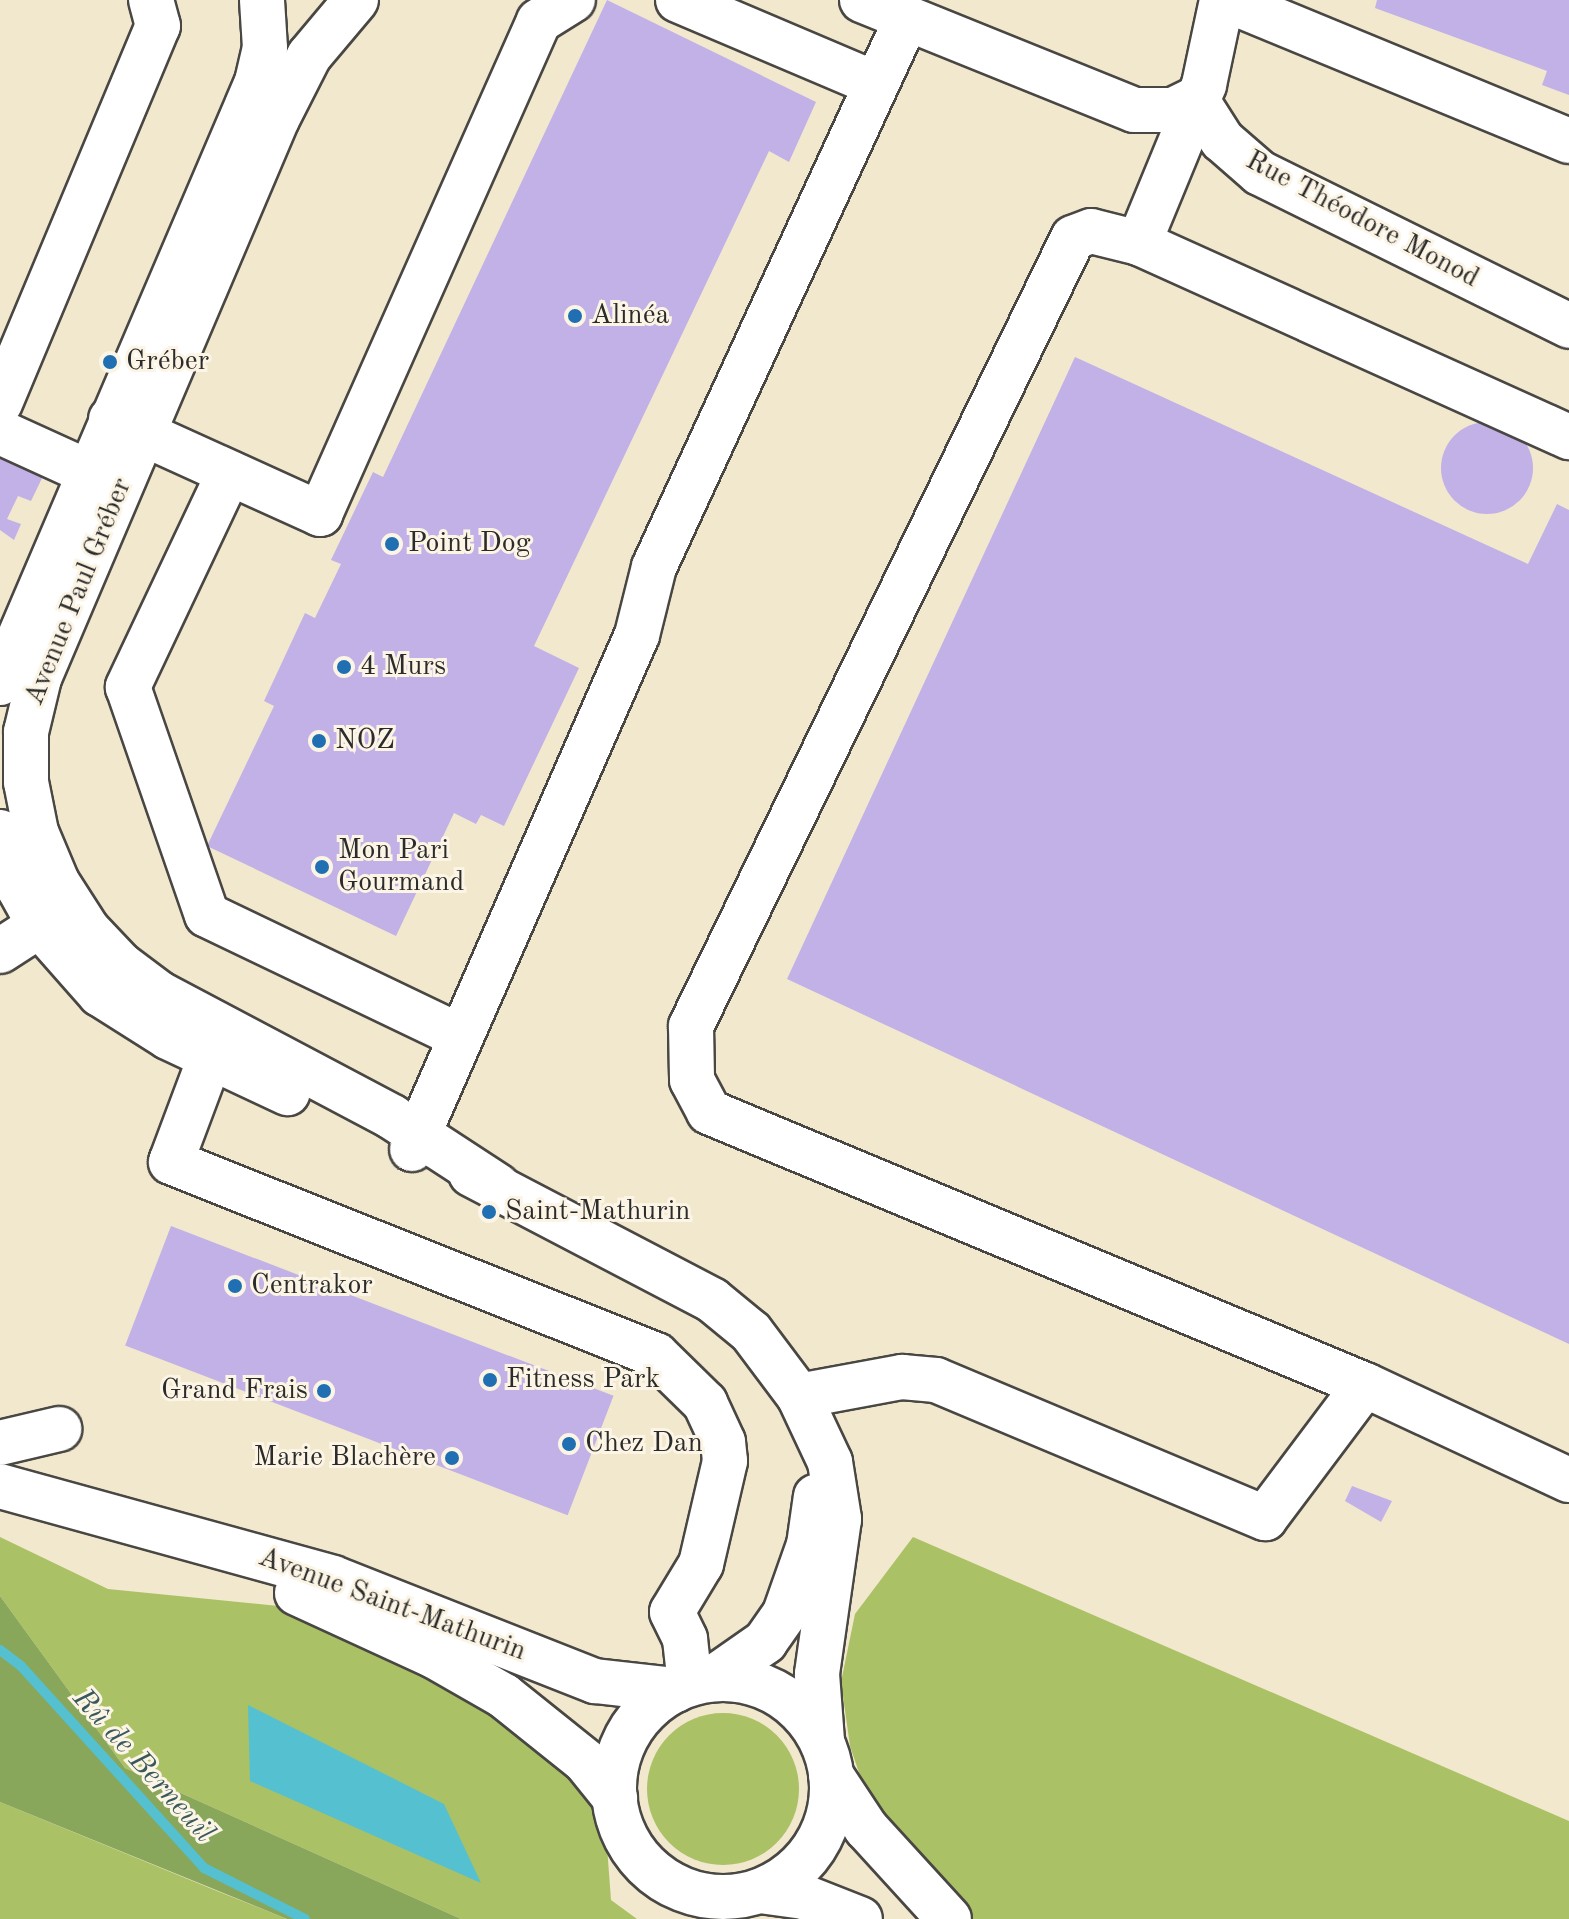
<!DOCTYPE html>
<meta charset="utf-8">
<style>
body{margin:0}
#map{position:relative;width:1569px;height:1919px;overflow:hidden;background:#f2e8ce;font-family:"Old Standard TT",serif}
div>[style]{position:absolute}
.green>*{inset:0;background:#abc166}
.round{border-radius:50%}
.forest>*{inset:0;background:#88a75b}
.water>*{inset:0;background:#55c0cf}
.stream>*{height:10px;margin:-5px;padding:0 5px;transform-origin:5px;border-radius:5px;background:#55c0cf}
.building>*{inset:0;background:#c2b1e7;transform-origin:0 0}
.roads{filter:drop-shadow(2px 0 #494743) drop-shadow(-2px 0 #494743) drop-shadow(0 2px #494743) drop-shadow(0 -2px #494743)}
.minor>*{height:44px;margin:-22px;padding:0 22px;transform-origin:22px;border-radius:22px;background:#fff}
.minor>.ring{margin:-22px;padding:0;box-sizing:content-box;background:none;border:44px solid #fff;border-radius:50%}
.dots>*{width:22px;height:22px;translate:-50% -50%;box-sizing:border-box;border:4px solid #fcf5e5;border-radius:50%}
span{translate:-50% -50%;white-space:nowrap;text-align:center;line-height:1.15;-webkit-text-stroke:6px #fcf5e5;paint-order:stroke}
.street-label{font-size:28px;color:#2b2b2b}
.poi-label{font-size:28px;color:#2b2b2b}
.left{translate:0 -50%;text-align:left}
.right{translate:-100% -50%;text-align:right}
.water-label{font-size:30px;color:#38585c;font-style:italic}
</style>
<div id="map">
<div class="green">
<i style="clip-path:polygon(0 1537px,108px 1589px,298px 1608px,521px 1726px,583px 1786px,606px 1833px,611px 1900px,637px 1919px,461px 1919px,125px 1768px,0 1596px)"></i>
<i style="clip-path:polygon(913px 1537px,1569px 1821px,1569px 1919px,972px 1919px,876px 1823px,850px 1746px,841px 1682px,855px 1614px)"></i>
<i class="round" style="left:647px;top:1713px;width:152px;height:152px"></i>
<i style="clip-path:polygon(0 1802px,212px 1889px,287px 1919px,0 1919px)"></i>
</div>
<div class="forest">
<i style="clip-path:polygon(0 1596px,125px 1768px,461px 1919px,287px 1919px,0 1802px)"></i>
</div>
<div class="water">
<i style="clip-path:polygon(248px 1705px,444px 1804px,481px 1883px,250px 1781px)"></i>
</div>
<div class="stream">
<i style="left:0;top:1650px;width:26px;rotate:37deg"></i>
<i style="left:21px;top:1666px;width:273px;rotate:47.8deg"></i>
<i style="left:204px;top:1868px;width:113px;rotate:26.8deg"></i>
</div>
<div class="building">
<i style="clip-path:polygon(607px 0,816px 102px,789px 162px,769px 151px,534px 646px,579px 668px,504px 826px,481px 815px,476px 824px,454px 813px,396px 936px,207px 846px,274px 706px,264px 701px,305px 613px,315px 618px,341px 564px,331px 560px,373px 472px,383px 477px)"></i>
<i style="clip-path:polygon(1377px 0,1569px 0,1569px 95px,1542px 85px,1547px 71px,1375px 8px)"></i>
<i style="clip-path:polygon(1075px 357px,1528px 564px,1557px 504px,1569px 510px,1569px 1344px,787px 979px)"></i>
<i class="round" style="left:1441px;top:422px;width:92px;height:92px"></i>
<i style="clip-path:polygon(0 452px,45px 472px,31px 501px,18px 496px,7px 519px,21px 524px,14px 540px,0 530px)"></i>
<i style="left:171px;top:1226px;width:474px;height:128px;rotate:21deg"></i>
<i style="clip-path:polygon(1352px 1486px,1392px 1501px,1381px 1522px,1345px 1501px)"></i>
</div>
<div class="roads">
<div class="minor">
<i style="left:356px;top:0;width:73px;rotate:130deg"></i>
<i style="left:309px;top:56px;width:71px;rotate:116.9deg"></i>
<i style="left:277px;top:119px;width:608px;rotate:113.06deg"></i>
<i style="left:39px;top:678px;width:56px;rotate:103.5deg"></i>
<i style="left:26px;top:732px;width:50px;rotate:90deg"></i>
<i style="left:26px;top:782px;width:51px;rotate:78.7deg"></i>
<i style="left:36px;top:832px;width:54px;rotate:67.2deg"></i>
<i style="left:57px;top:882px;width:56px;rotate:57.4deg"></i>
<i style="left:87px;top:929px;width:48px;rotate:46.7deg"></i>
<i style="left:120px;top:964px;width:50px;rotate:36.9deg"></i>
<i style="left:160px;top:994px;width:263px;rotate:27.9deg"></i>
<i style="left:392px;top:1117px;width:126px;rotate:33.1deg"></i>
<i style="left:678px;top:0;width:215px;rotate:23deg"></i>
<i style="left:862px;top:0;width:293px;rotate:22deg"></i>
<i style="left:1134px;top:110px;width:39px"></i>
<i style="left:1173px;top:110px;width:25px;rotate:-26deg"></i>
<i style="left:1196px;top:99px;width:49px;rotate:57.6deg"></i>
<i style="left:1222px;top:140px;width:50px;rotate:41deg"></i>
<i style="left:1260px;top:173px;width:345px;rotate:26.3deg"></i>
<i style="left:1222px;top:0;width:87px;rotate:102deg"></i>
<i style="left:1204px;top:85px;width:171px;rotate:112.4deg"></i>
<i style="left:1139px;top:243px;width:472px;rotate:24.3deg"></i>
<i style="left:1227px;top:0;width:370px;rotate:22.4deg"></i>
<i style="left:1139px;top:243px;width:49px;rotate:-166deg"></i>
<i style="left:1091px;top:231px;width:19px;rotate:159deg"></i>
<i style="left:1073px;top:238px;width:876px;rotate:115.86deg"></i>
<i style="left:691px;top:1026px;width:54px;rotate:88.9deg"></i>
<i style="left:692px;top:1080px;width:36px;rotate:62deg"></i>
<i style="left:709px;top:1112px;width:711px;rotate:22.6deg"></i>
<i style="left:0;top:403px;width:409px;rotate:-67.3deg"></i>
<i style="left:158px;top:26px;width:27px;rotate:-105deg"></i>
<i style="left:111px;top:419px;width:230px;rotate:24.4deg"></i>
<i style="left:320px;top:514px;width:539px;rotate:-66.05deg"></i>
<i style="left:539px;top:21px;width:40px;rotate:-32deg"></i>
<i style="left:0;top:432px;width:125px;rotate:24.5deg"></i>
<i style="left:229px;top:473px;width:237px;rotate:115.3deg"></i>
<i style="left:128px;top:687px;width:241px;rotate:70.9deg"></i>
<i style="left:207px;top:915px;width:280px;rotate:25.6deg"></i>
<i style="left:0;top:683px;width:654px;rotate:-66.85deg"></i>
<i style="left:257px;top:82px;width:35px;rotate:-77deg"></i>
<i style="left:265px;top:48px;width:48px;rotate:-93.6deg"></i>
<i style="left:0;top:832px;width:59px;rotate:71.3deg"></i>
<i style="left:19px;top:888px;width:43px;rotate:61.1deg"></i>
<i style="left:40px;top:926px;width:91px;rotate:48.6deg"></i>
<i style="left:100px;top:994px;width:80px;rotate:32.3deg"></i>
<i style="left:168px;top:1037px;width:132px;rotate:25.2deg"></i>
<i style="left:0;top:951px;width:77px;rotate:-32.9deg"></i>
<i style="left:221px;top:1029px;width:142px;rotate:110.6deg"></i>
<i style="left:171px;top:1162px;width:522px;rotate:21.7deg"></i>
<i style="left:656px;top:1355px;width:69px;rotate:44.4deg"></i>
<i style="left:705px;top:1403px;width:43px;rotate:65.2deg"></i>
<i style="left:723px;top:1442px;width:19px;rotate:84deg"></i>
<i style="left:725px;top:1461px;width:106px;rotate:103.1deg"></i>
<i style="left:701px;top:1564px;width:56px;rotate:121.1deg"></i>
<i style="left:672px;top:1612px;width:30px;rotate:64deg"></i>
<i style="left:685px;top:1639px;width:45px;rotate:83.7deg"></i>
<i style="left:412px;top:1149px;width:561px;rotate:-66.36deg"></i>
<i style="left:637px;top:635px;width:70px;rotate:-76deg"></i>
<i style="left:654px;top:567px;width:604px;rotate:-65.26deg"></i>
<i style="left:471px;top:1174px;width:272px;rotate:27.6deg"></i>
<i style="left:712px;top:1300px;width:50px;rotate:39.4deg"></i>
<i style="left:751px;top:1332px;width:80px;rotate:53.1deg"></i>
<i style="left:799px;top:1396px;width:73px;rotate:64.8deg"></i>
<i style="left:830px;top:1462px;width:58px;rotate:81deg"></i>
<i style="left:839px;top:1519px;width:157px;rotate:98.1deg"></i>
<i style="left:817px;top:1674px;width:66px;rotate:85.7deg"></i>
<i style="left:799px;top:1396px;width:105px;rotate:-10.5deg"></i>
<i style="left:902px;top:1377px;width:34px;rotate:5deg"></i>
<i style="left:936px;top:1380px;width:357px;rotate:22.8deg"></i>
<i style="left:1265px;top:1518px;width:166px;rotate:-53.1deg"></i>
<i style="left:1365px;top:1385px;width:225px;rotate:25deg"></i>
<i style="left:0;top:1443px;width:61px;rotate:-13.3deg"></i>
<i style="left:0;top:1486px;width:345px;rotate:15.4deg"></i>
<i style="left:333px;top:1578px;width:282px;rotate:21.5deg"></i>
<i style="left:595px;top:1681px;width:81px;rotate:6.4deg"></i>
<i style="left:297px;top:1593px;width:151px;rotate:24.7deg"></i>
<i style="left:434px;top:1656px;width:81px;rotate:29.7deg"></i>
<i style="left:504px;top:1696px;width:104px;rotate:38.7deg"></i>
<i style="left:585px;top:1761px;width:48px;rotate:51deg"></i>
<i class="ring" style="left:614px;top:1679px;width:174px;height:174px"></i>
<i style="left:712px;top:1679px;width:65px;rotate:-34.9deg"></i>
<i style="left:765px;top:1642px;width:35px;rotate:-55deg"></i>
<i style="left:785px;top:1613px;width:72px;rotate:-70.6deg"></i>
<i style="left:809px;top:1545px;width:49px;rotate:-81.9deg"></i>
<i style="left:831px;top:1775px;width:64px;rotate:56.6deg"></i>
<i style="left:866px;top:1828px;width:123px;rotate:47.6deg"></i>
<i style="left:760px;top:1891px;width:44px;rotate:7.8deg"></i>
<i style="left:804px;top:1897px;width:60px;rotate:21.4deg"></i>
</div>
</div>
<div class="dots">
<i style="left:575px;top:316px;background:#1f6fb2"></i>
<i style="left:110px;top:362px;background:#1f6fb2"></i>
<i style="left:392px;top:544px;background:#1f6fb2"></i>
<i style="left:344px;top:667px;background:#1f6fb2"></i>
<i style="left:319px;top:741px;background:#1f6fb2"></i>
<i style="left:322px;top:867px;background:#1f6fb2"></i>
<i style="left:489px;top:1212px;background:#1f6fb2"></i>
<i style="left:235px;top:1286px;background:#1f6fb2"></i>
<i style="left:490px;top:1380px;background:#1f6fb2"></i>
<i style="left:324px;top:1391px;background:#1f6fb2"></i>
<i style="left:569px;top:1444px;background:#1f6fb2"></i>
<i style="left:452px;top:1458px;background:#1f6fb2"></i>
</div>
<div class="street-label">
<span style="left:1362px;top:220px;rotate:28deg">Rue Théodore Monod</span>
<span style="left:79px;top:592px;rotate:-68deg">Avenue Paul Gréber</span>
<span style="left:392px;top:1605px;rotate:20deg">Avenue Saint-Mathurin</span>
</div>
<div class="poi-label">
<span class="left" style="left:591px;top:316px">Alinéa</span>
<span class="left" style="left:126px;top:362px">Gréber</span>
<span class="left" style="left:408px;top:544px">Point Dog</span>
<span class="left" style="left:360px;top:667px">4 Murs</span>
<span class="left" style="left:335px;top:741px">NOZ</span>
<span class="left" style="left:338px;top:867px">Mon Pari<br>Gourmand</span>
<span class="left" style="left:505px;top:1212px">Saint-Mathurin</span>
<span class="left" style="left:251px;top:1286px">Centrakor</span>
<span class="left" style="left:506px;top:1380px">Fitness Park</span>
<span class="right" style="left:308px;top:1391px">Grand Frais</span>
<span class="left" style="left:585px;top:1444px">Chez Dan</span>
<span class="right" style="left:436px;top:1458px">Marie Blachère</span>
</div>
<div class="water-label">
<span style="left:143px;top:1766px;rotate:48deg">Rû de Berneuil</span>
</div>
</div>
